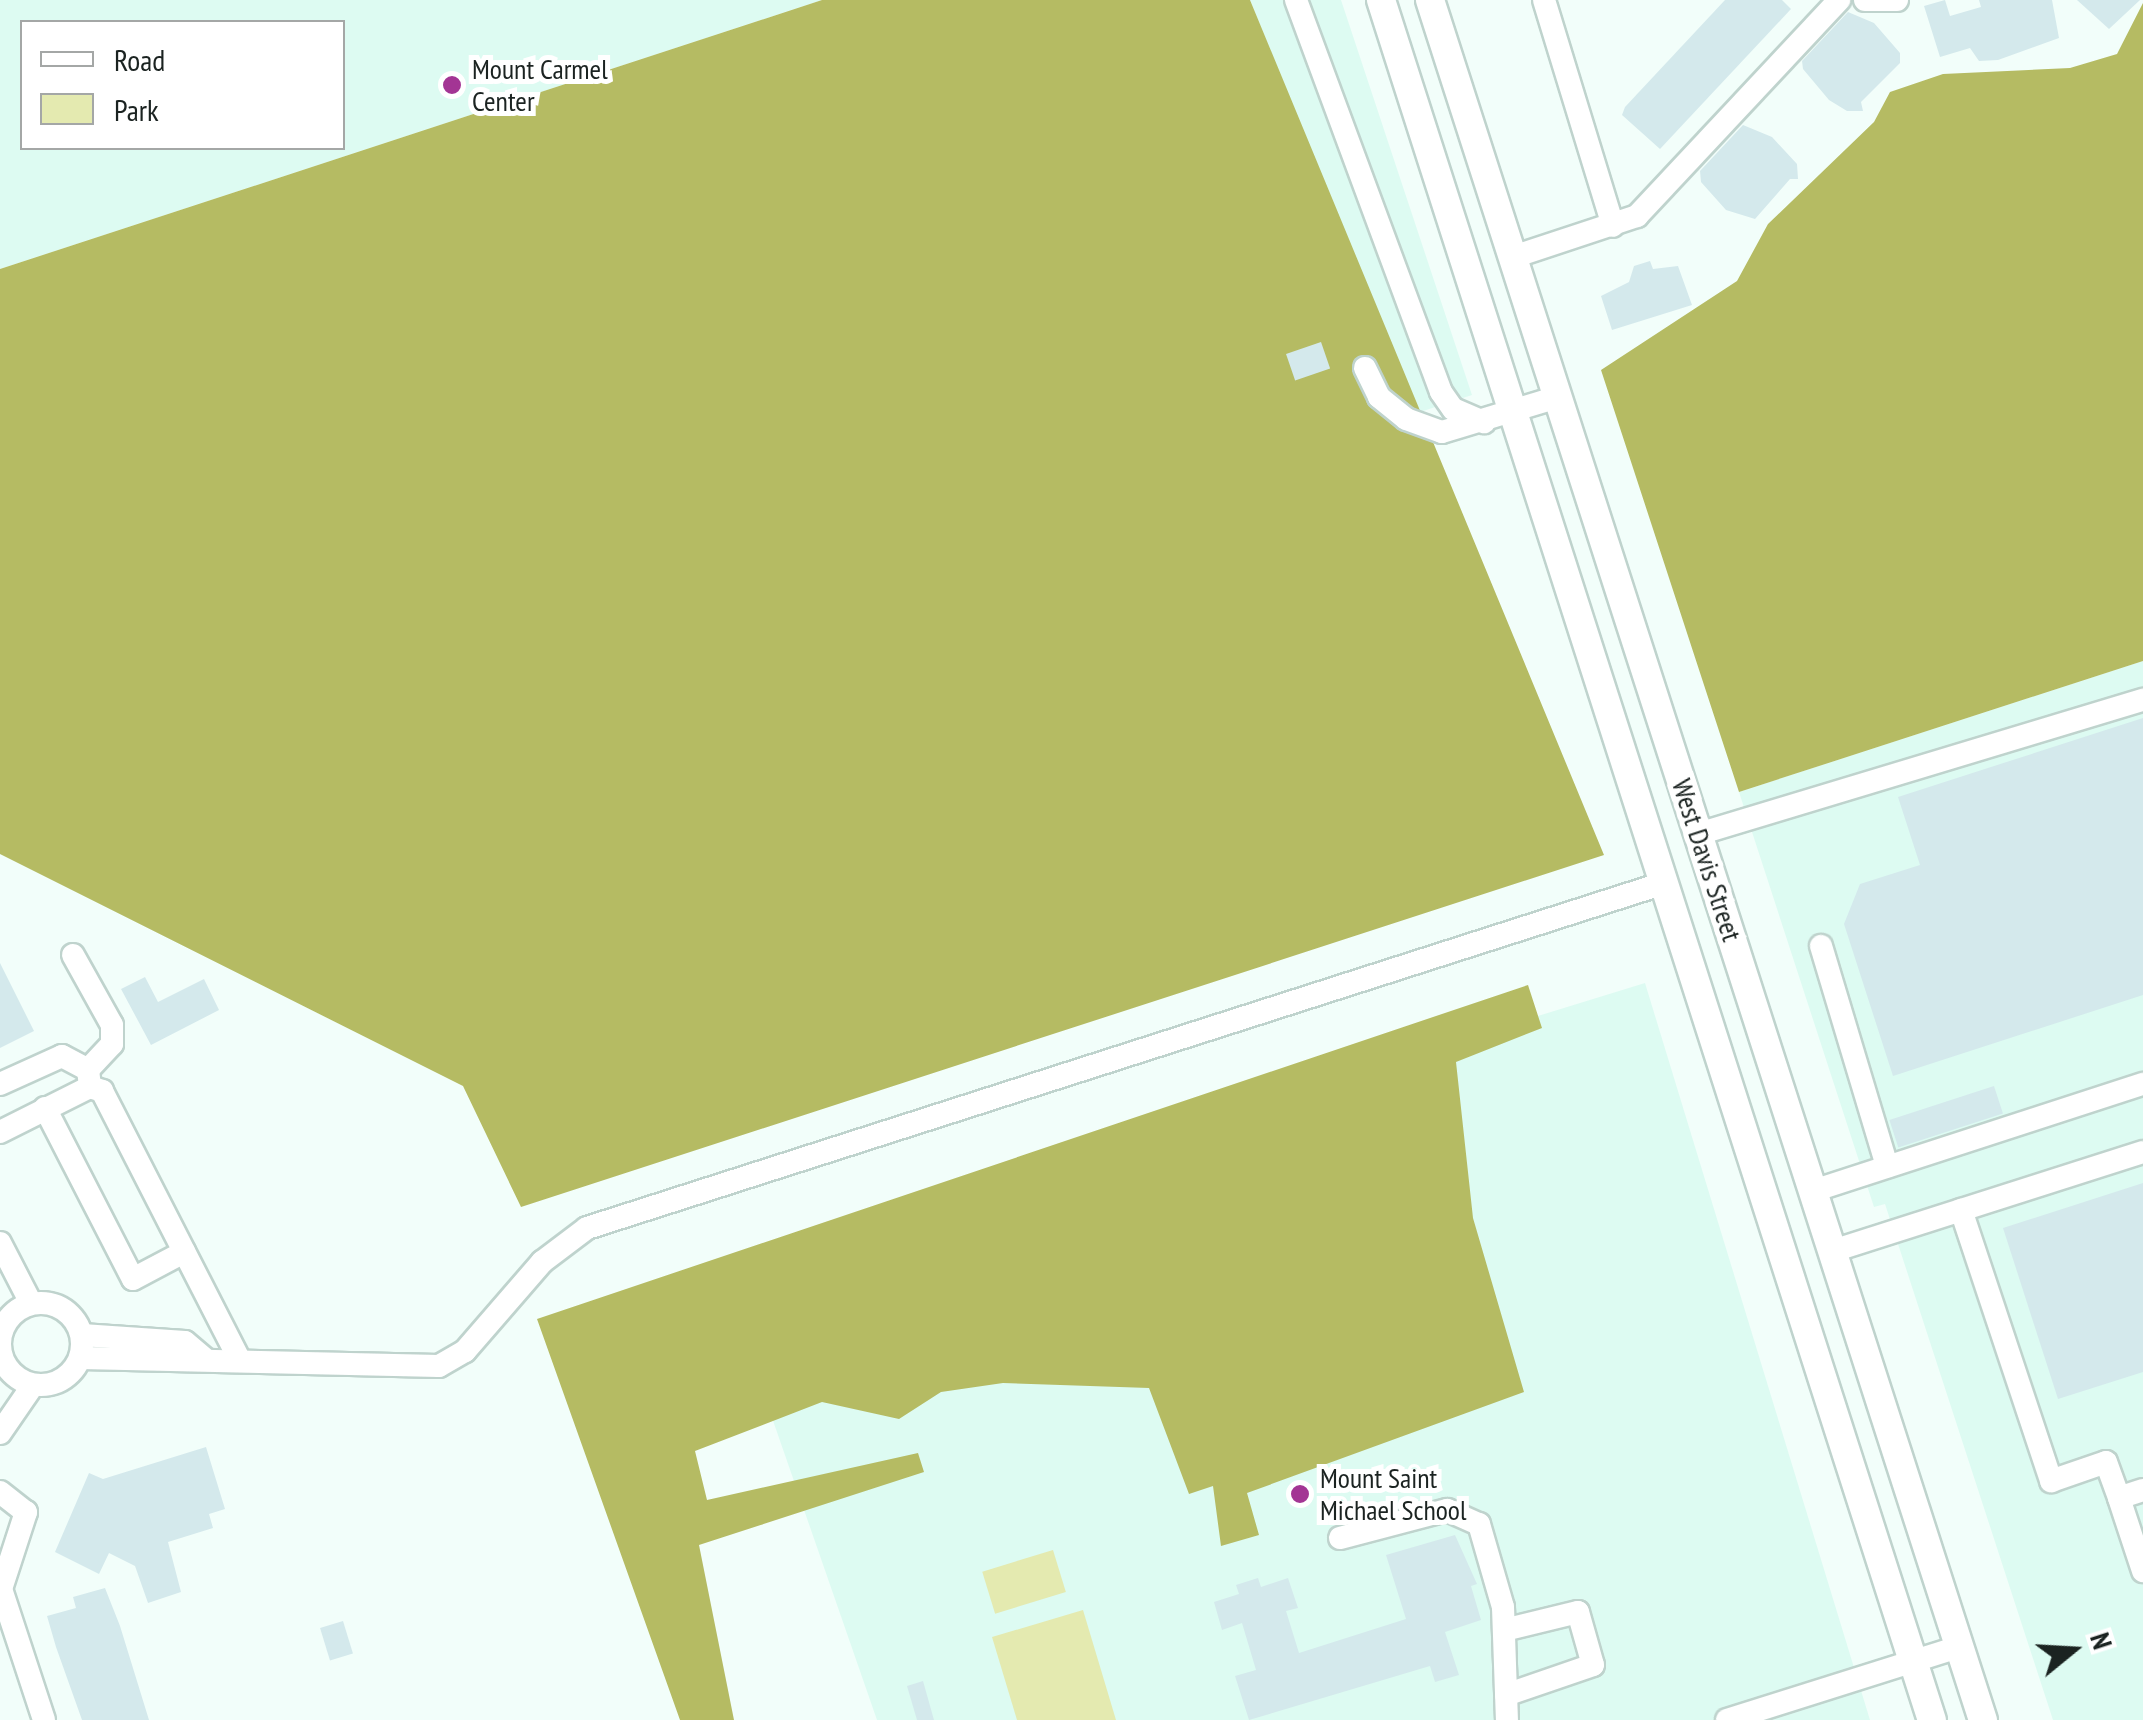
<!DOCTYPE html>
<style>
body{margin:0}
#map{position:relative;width:2143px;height:1720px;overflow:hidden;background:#f2fefa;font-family:"PT Sans Narrow",sans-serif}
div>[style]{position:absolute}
.built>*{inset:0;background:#ddfbf2}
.green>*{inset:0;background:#e4eab0;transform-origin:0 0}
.forest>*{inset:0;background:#b5bb63}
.building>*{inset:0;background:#d4e9ec;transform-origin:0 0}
.roads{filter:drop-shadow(2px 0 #bfd3cd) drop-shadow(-2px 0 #bfd3cd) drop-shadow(0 2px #bfd3cd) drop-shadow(0 -2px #bfd3cd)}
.minor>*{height:22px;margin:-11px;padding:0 11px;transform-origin:11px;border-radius:11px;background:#fff}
.minor>.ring{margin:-11px;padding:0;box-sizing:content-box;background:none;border:22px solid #fff;border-radius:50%}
.major>*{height:28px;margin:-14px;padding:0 14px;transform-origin:14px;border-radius:14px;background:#fff}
.dots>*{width:28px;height:28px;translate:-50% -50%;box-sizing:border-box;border:5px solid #fff;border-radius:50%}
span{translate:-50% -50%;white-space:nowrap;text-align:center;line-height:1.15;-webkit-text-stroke:10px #fff;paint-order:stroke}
.poi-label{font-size:28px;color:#1b2321}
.left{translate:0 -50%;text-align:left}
.street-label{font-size:28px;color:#1b2321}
.legend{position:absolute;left:20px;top:20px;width:325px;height:130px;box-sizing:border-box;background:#fff;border:2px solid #a4a7a6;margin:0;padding:12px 18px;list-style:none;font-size:30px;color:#1b2321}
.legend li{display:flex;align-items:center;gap:20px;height:50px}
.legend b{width:50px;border:2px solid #a4a7a6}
.north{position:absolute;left:2023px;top:1600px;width:100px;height:100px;-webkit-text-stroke:8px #fff;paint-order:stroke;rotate:72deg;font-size:28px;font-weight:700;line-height:40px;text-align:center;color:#1b2321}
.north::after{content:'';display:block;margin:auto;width:35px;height:45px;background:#1b2321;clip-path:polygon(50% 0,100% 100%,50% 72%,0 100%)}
</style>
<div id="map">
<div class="built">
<i style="clip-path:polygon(evenodd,0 0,822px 0,0 269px,0 0,22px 22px,342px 22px,342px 148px,22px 148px,22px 22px)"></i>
<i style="clip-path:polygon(1250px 0,1341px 0,1472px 395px,1417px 413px)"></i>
<i style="clip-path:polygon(2143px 661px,2143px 1720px,2053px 1720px,1885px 1204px,1874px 1207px,1739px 792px)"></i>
<i style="clip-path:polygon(1645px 983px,1870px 1720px,877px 1720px,720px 1268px)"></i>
</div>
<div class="green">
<i style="left:1053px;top:1550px;width:44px;height:74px;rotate:73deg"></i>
<i style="clip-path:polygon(1083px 1610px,1116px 1720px,1017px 1720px,992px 1637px)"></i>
</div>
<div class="forest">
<i style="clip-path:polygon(822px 0,1250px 0,1604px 855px,521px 1207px,463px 1086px,0 854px,0 269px)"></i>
<i style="clip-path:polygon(2143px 3px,2143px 661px,1739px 792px,1601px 370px,1737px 281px,1768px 224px,1874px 122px,1890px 92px,1943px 74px,2070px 68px,2117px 54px)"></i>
<i style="clip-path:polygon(1528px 985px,1542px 1028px,1456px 1062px,1473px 1218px,1524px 1392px,1247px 1493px,1259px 1535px,1221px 1546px,1213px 1486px,1189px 1494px,1149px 1388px,1003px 1383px,941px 1392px,899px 1419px,822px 1402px,695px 1451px,707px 1500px,918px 1453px,924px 1472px,699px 1545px,734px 1720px,680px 1720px,537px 1319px)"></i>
</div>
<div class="building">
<i style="clip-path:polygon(1725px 0,1782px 0,1791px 9px,1660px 149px,1622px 115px,1625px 107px)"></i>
<i style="clip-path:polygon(1945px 0,1950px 16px,1981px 7px,1979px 0,2052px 0,2059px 38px,1998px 60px,1979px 61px,1970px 48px,1940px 57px,1924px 6px)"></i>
<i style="clip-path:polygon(2077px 0,2140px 0,2109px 29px)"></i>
<i style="clip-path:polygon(1848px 12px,1874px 23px,1900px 53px,1900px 63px,1861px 102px,1863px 111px,1847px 111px,1829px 100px,1803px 69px,1802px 61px)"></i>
<i style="clip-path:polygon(1743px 125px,1772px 137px,1797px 164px,1798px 179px,1790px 179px,1755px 219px,1726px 210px,1701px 182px,1700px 171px)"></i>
<i style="clip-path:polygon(1650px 261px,1653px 269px,1678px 266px,1692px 305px,1612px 330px,1601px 296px,1629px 282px,1634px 266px)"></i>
<i style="left:1321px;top:342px;width:28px;height:37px;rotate:71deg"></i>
<i style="clip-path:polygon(2143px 718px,2143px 995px,1893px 1076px,1844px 924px,1860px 884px,1920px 865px,1898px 797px)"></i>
<i style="clip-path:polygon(0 963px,34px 1031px,0 1048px)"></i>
<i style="clip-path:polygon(145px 977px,158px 1002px,204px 979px,219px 1010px,151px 1045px,121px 989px)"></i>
<i style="left:1994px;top:1086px;width:29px;height:110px;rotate:72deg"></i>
<i style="clip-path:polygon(2143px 1183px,2143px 1372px,2058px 1399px,2003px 1228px)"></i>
<i style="clip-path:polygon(206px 1447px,225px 1509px,209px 1514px,213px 1528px,168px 1542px,181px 1592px,148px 1603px,135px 1566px,109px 1553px,99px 1574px,55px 1552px,89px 1473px,103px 1479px)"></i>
<i style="clip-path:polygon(1455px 1535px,1477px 1584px,1471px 1586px,1481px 1620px,1445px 1632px,1459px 1675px,1435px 1682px,1430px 1666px,1249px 1720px,1235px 1676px,1256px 1670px,1242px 1623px,1222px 1630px,1214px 1602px,1239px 1594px,1236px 1585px,1258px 1578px,1261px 1587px,1288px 1578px,1298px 1608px,1286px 1611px,1299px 1653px,1406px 1619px,1386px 1555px)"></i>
<i style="clip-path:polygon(105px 1588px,120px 1626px,149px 1720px,82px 1720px,56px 1647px,47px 1616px,76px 1608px,73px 1597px)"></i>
<i style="left:343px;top:1621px;width:34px;height:24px;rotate:73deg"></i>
<i style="clip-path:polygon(923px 1681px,934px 1720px,917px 1720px,907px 1686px)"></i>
</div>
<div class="roads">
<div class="minor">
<i style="left:1296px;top:0;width:418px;rotate:69.7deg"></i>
<i style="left:1441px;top:392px;width:21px;rotate:55deg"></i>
<i style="left:1453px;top:409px;width:34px;rotate:23deg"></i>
<i style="left:1544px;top:0;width:236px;rotate:73deg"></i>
<i style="left:1865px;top:0;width:32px"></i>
<i style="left:1513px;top:257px;width:131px;rotate:-18.3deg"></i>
<i style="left:1637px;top:216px;width:296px;rotate:-46.9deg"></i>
<i style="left:1365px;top:368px;width:32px;rotate:64deg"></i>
<i style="left:1379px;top:397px;width:35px;rotate:39deg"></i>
<i style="left:1406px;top:419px;width:38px;rotate:20deg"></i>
<i style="left:1442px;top:432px;width:121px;rotate:-16.8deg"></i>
<i style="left:1698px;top:834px;width:465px;rotate:-16.8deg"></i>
<i style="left:1821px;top:946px;width:230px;rotate:73.3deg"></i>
<i style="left:73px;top:955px;width:80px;rotate:60.9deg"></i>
<i style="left:112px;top:1025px;width:19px;rotate:90deg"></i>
<i style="left:112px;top:1044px;width:35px;rotate:133deg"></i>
<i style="left:88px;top:1070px;width:17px;rotate:83deg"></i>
<i style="left:0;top:1084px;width:68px;rotate:-24.3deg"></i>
<i style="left:62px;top:1056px;width:30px;rotate:28deg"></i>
<i style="left:45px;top:1108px;width:192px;rotate:62.8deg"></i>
<i style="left:133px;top:1279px;width:58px;rotate:-27.9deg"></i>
<i style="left:0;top:1132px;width:101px;rotate:-26.6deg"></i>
<i style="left:90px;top:1087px;width:13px;rotate:18deg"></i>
<i style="left:102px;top:1091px;width:301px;rotate:62.9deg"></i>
<i style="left:1813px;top:1191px;width:347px;rotate:-18deg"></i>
<i style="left:1961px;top:1210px;width:286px;rotate:71.6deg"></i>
<i style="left:2051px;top:1481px;width:58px;rotate:-19.1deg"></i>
<i style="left:2106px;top:1462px;width:38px;rotate:70deg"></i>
<i style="left:0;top:1243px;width:68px;rotate:62.7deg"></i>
<i style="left:1833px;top:1251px;width:325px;rotate:-17.7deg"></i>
<i class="ring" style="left:0;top:1303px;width:60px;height:60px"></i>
<i style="left:82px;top:1335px;width:103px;rotate:3.9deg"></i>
<i style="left:185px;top:1342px;width:25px;rotate:40deg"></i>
<i style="left:81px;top:1358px;width:358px;rotate:1.3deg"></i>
<i style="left:439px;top:1366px;width:30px;rotate:-30deg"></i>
<i style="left:465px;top:1351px;width:118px;rotate:-49.1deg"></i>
<i style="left:542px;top:1262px;width:56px;rotate:-37.1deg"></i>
<i style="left:587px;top:1228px;width:1131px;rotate:-17.76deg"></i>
<i style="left:0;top:1433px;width:58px;rotate:-55.5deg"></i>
<i style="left:2143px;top:1490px;width:25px;rotate:162deg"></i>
<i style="left:2119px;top:1498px;width:77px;rotate:71.8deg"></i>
<i style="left:0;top:1492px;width:33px;rotate:38deg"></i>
<i style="left:26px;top:1512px;width:81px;rotate:108deg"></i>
<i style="left:1px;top:1589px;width:138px;rotate:71.8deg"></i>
<i style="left:1340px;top:1538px;width:111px;rotate:-14.7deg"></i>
<i style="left:1447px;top:1510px;width:35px;rotate:24deg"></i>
<i style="left:1479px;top:1524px;width:86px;rotate:73.9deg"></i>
<i style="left:1503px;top:1607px;width:113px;rotate:88deg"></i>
<i style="left:1504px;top:1630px;width:76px;rotate:-13.7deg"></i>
<i style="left:1578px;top:1612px;width:55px;rotate:74.2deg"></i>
<i style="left:1593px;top:1665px;width:92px;rotate:161deg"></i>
<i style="left:1727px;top:1720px;width:243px;rotate:-17.5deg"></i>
</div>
<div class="major">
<i style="left:1381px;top:0;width:1806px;rotate:72.24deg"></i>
<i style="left:1430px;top:0;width:1807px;rotate:72.18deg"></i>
</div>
</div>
<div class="dots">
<i style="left:452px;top:85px;background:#a33594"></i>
<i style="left:1300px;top:1494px;background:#a33594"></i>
</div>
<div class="poi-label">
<span class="left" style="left:472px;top:85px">Mount Carmel<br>Center</span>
<span class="left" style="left:1320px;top:1494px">Mount Saint<br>Michael School</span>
</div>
<div class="street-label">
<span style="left:1707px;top:860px;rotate:72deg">West Davis Street</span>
</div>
<ul class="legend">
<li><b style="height:12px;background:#fff"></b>Road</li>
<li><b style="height:28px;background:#e4eab0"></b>Park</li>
</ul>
<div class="north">N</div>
</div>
